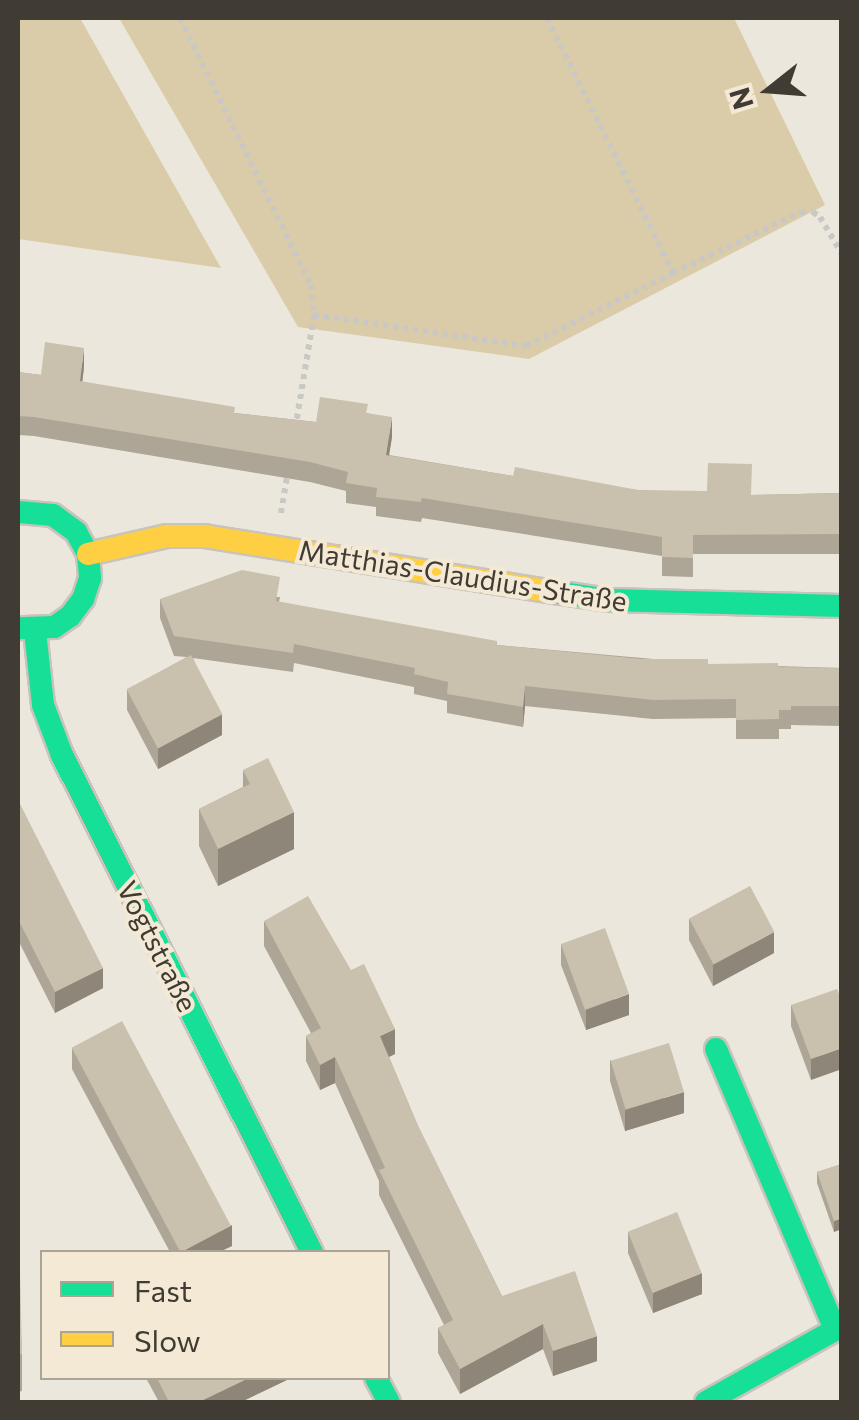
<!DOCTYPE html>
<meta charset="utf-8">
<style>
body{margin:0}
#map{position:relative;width:859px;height:1420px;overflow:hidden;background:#ece7dc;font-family:Commissioner,sans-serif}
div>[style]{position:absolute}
.green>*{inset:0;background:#dbcca9}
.path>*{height:6px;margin-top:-3px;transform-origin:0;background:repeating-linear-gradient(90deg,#c9c8c4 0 5px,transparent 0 10px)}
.roads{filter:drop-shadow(2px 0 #c8c4bb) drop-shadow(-2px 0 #c8c4bb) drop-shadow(0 2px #c8c4bb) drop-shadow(0 -2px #c8c4bb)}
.fast>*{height:22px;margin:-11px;padding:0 11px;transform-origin:11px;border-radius:11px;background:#16e098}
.slow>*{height:22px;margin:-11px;padding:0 11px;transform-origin:11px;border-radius:11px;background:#ffcf43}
.wall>*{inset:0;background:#ada595}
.shaded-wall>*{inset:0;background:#8d8679}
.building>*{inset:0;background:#c9c0ad;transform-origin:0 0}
span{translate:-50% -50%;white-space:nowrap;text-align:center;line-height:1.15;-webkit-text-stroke:8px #f3e9d5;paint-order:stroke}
.street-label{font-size:28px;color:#403c34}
.frame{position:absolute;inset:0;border:20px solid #403c34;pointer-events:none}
.legend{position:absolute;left:40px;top:1250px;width:350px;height:130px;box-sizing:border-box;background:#f3e9d5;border:2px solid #aba495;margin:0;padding:12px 18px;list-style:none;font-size:30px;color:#403c34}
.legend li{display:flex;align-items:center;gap:20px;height:50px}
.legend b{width:50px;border:2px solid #aba495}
.north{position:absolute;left:719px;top:40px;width:100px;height:100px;-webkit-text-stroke:8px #f3e9d5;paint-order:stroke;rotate:253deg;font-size:28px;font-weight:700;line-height:40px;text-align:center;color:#403c34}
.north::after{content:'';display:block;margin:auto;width:35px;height:45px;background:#403c34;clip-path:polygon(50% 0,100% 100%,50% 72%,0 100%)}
</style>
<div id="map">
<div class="green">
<i style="clip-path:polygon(23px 18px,80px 18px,221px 268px,18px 239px,18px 21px)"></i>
<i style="clip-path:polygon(119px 18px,734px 18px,825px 205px,529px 359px,298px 327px)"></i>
</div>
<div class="path">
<i style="left:180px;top:18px;width:297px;rotate:63.9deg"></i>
<i style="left:311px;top:285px;width:30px;rotate:84deg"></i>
<i style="left:314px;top:315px;width:110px;rotate:99.4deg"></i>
<i style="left:547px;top:18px;width:284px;rotate:63.7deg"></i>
<i style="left:673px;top:273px;width:142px;rotate:-25.5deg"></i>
<i style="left:801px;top:212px;width:12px"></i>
<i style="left:813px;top:212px;width:9px;rotate:36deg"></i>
<i style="left:820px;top:217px;width:43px;rotate:59.3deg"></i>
<i style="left:314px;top:315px;width:214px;rotate:8.3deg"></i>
<i style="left:526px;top:346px;width:164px;rotate:-26.4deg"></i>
<i style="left:281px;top:513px;width:43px;rotate:-80.5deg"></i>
</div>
<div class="roads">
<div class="fast">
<i style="left:18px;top:512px;width:35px;rotate:5deg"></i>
<i style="left:53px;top:515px;width:29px;rotate:36deg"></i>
<i style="left:76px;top:532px;width:25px;rotate:61deg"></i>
<i style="left:88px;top:554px;width:24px;rotate:85deg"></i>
<i style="left:90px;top:578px;width:22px;rotate:108deg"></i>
<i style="left:83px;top:599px;width:21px;rotate:127deg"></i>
<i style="left:70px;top:616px;width:19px;rotate:145deg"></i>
<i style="left:54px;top:627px;width:36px;rotate:178deg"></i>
<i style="left:555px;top:592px;width:55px;rotate:8.4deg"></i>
<i style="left:609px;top:600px;width:233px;rotate:1.5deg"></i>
<i style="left:35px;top:631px;width:74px;rotate:83.8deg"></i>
<i style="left:43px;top:705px;width:53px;rotate:69.2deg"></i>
<i style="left:62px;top:755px;width:556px;rotate:63.3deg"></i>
<i style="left:716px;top:1049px;width:305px;rotate:67deg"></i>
<i style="left:376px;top:1378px;width:27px;rotate:62deg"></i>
<i style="left:706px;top:1402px;width:156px;rotate:-29.2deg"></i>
</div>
<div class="slow">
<i style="left:88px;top:554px;width:81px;rotate:-12.8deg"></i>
<i style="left:167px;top:536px;width:37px"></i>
<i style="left:204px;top:536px;width:355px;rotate:9.1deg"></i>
</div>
</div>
<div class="wall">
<i style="clip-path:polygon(84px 367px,82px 382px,235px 413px,316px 422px,368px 413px,392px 437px,389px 455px,513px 476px,638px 490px,752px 495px,842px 493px,842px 554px,693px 554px,693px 577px,662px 576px,662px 556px,422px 518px,421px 522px,376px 516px,376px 507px,346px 503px,346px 491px,310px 482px,34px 436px,18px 435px,18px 372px,41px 375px)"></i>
<i style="clip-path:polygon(280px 597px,279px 602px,497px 645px,708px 664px,842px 668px,842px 726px,791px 725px,791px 729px,779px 729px,779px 739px,736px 739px,736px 718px,653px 719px,525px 706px,523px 727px,447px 713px,447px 701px,414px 694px,414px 687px,294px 663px,293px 672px,193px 658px,222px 735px,158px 769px,127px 710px,127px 690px,187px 657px,174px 656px,160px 618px,160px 599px)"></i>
<i style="clip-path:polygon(243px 770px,294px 849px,218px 886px,199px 846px,199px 809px,243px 787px)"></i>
<i style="clip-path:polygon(18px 800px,103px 988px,55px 1013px,18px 940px)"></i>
<i style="clip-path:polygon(689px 919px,774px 953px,713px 986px,689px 940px)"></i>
<i style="clip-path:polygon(264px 921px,395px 1054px,389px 1057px,418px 1126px,502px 1296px,597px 1361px,553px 1376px,543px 1349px,460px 1394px,438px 1353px,438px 1328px,444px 1325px,379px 1195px,379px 1181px,335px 1083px,320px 1090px,306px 1061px,306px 1036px,311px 1033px,264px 946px)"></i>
<i style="clip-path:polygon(561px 944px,629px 1015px,586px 1030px,561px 965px)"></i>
<i style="clip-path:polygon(842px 1001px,811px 1080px,791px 1026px,791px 1005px)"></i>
<i style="clip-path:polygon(72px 1048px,232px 1246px,219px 1252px,170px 1252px,72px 1069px)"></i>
<i style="clip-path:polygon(610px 1060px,684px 1113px,625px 1131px,610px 1081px)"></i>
<i style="clip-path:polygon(842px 1164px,834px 1232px,817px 1183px,817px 1172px)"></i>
<i style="clip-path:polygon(628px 1232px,702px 1294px,653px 1313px,628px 1253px)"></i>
<i style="clip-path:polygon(18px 1273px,22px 1354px,22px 1391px,18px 1392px)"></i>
<i style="clip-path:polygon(146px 1378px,291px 1378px,241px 1402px,159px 1402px)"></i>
</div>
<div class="shaded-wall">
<i style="clip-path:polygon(84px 348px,84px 367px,80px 401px,80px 381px)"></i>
<i style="clip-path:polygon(392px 417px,392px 437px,386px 474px,386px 455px)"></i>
<i style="clip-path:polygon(525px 686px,525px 706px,523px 727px,523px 707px)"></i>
<i style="clip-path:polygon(222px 714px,222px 735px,158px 769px,158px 748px)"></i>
<i style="clip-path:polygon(294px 812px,294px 849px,218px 886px,218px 849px)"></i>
<i style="clip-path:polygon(774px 932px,774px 953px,713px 986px,713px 965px)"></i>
<i style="clip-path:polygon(103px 968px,103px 988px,55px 1013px,55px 992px)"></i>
<i style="clip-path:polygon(629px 994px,629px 1015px,586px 1030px,586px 1010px)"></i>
<i style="clip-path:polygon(395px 1029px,395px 1054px,380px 1061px,380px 1036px)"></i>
<i style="clip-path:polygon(842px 1048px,842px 1069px,811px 1080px,811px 1059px)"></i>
<i style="clip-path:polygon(335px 1057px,335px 1083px,320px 1090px,320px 1065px)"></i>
<i style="clip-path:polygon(684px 1092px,684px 1113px,625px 1131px,625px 1110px)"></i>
<i style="clip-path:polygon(842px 1218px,842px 1229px,834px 1232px,834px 1221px)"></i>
<i style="clip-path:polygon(232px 1225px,232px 1246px,219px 1252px,181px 1252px)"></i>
<i style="clip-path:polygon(702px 1273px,702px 1294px,653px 1313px,653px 1293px)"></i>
<i style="clip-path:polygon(543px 1324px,543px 1349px,460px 1394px,460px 1369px)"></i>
<i style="clip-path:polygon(597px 1336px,597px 1361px,553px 1376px,553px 1351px)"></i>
<i style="clip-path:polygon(249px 1378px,291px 1378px,241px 1402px,199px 1402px)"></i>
</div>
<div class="building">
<i style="clip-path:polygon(45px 342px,84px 348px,80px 381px,235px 407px,234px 413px,316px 422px,320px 397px,368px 404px,366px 413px,392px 417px,386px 455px,513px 476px,515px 467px,638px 490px,707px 491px,708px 463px,752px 464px,751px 495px,842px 493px,842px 534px,693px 535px,693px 558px,662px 557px,662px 537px,422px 498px,421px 502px,376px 497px,377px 488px,346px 483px,348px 472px,310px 462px,34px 417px,18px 416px,18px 372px,41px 375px)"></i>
<i style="clip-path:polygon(242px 570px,280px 577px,276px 601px,497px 641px,497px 645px,641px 659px,708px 659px,708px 664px,778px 663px,778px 667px,842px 668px,842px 706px,791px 706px,791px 710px,779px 710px,779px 719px,736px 720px,736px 699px,653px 700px,525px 686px,523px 707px,447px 694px,448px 682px,414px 674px,415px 668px,294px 644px,293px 653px,174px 636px,160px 599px)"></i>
<i style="left:191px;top:655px;width:67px;height:73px;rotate:62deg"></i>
<i style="clip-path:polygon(268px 758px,294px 812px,218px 849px,199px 809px,250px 784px,243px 770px)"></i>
<i style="clip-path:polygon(18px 800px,103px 968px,55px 992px,18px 919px)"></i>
<i style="left:750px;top:886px;width:52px;height:69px;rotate:62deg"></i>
<i style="clip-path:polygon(308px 896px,351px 970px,364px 964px,395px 1029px,380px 1036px,418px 1126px,502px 1296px,575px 1271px,597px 1336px,553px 1351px,543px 1324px,460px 1369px,438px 1328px,453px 1320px,379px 1170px,385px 1168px,335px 1057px,320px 1065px,306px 1036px,321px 1028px,264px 921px)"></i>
<i style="left:605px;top:928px;width:70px;height:47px;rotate:70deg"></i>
<i style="clip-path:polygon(837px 989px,842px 1001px,842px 1048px,811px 1059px,791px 1005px)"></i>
<i style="left:122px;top:1021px;width:232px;height:57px;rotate:62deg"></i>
<i style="left:669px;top:1043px;width:51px;height:61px;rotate:73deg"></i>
<i style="clip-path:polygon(842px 1164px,842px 1218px,834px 1221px,817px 1172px)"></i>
<i style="left:677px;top:1212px;width:66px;height:53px;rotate:68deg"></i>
<i style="clip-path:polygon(18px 1273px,20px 1273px,22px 1354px,18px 1355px)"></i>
<i style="clip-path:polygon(157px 1378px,249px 1378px,199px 1402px,169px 1402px)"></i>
</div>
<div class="street-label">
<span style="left:463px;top:575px;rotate:9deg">Matthias-Claudius-Straße</span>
<span style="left:158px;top:946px;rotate:63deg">Vogtstraße</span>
</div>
<div class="frame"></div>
<ul class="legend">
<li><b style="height:12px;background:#16e098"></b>Fast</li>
<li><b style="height:12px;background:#ffcf43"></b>Slow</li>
</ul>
<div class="north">N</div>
</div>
